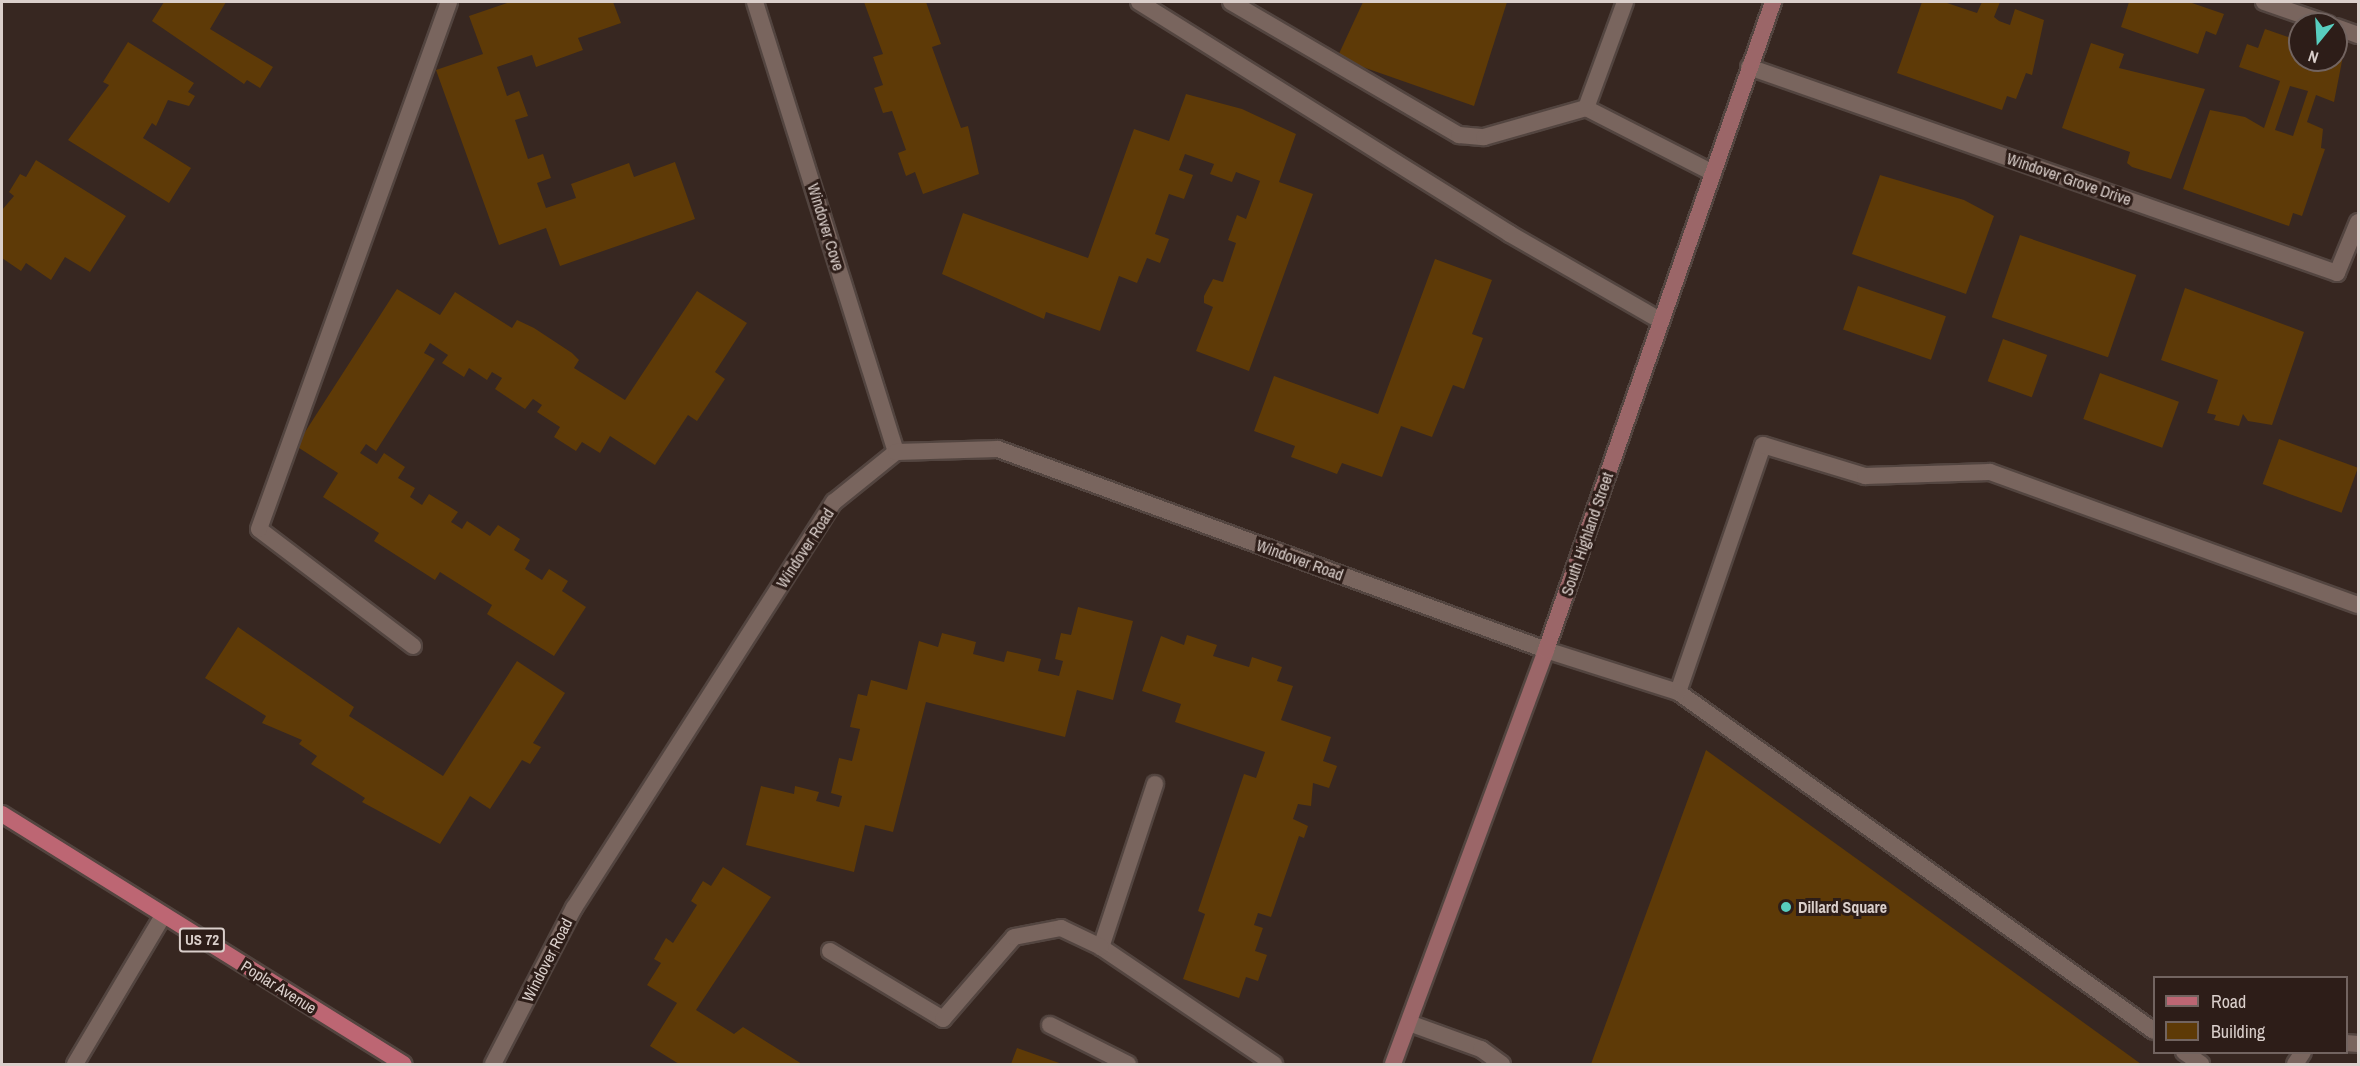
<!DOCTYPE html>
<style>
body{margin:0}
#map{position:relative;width:2360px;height:1066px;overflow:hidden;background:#372721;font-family:"Archivo Narrow",sans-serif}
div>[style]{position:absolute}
.building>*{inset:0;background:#5e3a07;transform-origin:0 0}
.roads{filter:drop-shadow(2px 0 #534540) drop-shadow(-2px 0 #534540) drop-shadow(0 2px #534540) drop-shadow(0 -2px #534540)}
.service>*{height:16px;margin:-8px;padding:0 8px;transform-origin:8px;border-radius:8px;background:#79655e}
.minor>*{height:16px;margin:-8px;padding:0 8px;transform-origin:8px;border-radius:8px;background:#79655e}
.secondary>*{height:16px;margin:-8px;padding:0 8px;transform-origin:8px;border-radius:8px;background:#9b6668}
.primary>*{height:16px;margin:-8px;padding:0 8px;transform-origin:8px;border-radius:8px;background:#bd6673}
.dots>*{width:16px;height:16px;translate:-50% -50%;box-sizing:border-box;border:3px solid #2d1d18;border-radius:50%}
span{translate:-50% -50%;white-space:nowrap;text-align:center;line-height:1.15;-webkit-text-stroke:6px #2d1d18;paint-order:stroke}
.shield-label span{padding:2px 4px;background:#2d1d18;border:2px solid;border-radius:4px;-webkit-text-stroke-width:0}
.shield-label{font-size:15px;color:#dacfcb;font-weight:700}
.street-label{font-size:16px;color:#dacfcb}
.poi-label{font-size:16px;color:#dacfcb;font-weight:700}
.left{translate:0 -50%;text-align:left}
.frame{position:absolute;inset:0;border:3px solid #dacfcb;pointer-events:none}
.legend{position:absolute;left:2153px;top:976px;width:195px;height:78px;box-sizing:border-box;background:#2d1d18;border:2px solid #726460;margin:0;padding:8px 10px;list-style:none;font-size:18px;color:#dacfcb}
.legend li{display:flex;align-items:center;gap:12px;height:30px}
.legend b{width:30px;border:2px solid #726460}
.north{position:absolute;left:2288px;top:12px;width:60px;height:60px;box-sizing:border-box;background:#2d1d18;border:2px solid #726460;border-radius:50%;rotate:198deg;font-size:16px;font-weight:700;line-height:24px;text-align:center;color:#dacfcb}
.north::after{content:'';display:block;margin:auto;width:21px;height:27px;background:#58cebf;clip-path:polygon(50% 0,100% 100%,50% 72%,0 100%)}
</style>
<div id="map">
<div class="building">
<i style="clip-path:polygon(164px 2px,226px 2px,210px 29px,273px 67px,260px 88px,247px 80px,244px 84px,152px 21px)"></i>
<i style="clip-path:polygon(510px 2px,613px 2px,621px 23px,578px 38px,583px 50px,536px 67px,532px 55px,497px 67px,507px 96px,519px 91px,528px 116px,515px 120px,528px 159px,543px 154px,551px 178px,537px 183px,546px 208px,576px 198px,571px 184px,629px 163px,634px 177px,675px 162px,695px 219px,560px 266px,546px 228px,499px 245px,436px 70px,483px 54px,469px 16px)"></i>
<i style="clip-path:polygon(864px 2px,926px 2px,941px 44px,932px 47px,961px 128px,968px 126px,979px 174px,923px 194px,915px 172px,906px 176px,898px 153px,906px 150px,892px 111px,883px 113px,874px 88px,883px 85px,873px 57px,883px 54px)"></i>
<i style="clip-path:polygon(1363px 2px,1507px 2px,1474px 106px,1337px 58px)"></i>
<i style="clip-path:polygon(1922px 2px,1944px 2px,1977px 13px,1982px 2px,2000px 2px,1994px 17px,1999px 21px,2010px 25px,2015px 9px,2044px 20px,2032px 75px,2026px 73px,2016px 99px,2007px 96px,2002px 110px,1897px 73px)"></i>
<i style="clip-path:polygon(2129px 2px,2189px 2px,2224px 14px,2216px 35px,2206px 31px,2198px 54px,2121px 27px)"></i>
<i style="clip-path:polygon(evenodd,2265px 29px,2300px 41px,2300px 60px,2343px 56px,2334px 102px,2316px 95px,2307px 122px,2323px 129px,2321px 148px,2325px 149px,2302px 216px,2293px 213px,2289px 226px,2183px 189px,2210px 110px,2245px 117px,2264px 128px,2280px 81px,2239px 67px,2247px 44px,2258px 48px,2265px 29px,2290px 86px,2308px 91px,2293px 136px,2275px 130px,2290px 86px)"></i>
<i style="clip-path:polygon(128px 42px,194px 83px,188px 92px,195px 96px,189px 106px,168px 100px,156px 126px,152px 123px,143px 138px,191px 168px,169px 203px,68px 140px,109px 85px,103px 82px)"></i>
<i style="clip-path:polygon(2091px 43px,2124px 54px,2119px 68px,2205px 89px,2171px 179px,2132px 167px,2127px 163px,2130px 152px,2062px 128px)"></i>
<i style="clip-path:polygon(1186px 94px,1242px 109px,1296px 134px,1279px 182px,1313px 194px,1249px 371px,1196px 351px,1213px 307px,1204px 303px,1204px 296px,1213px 279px,1223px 282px,1236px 243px,1228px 240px,1237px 215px,1246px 219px,1260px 181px,1236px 172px,1232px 182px,1210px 174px,1214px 164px,1185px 154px,1179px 170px,1193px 175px,1184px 199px,1169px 194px,1155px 234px,1169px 239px,1160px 263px,1147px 258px,1137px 283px,1119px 276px,1100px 331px,1046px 312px,1044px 319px,942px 274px,963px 213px,1088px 258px,1134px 129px,1169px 141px)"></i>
<i style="clip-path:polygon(36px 160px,126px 216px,90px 272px,65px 257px,51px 280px,26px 263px,21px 271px,2px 258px,2px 210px,14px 196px,9px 192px,20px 174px,26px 177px)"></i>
<i style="clip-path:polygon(1880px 175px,1964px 200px,1994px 216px,1966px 294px,1852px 254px)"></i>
<i style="left:2020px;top:235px;width:123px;height:87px;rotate:19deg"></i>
<i style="clip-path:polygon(1435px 259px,1492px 280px,1472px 334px,1483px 338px,1464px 389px,1453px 385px,1432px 437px,1401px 426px,1382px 477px,1342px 463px,1337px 474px,1291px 457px,1295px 446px,1254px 431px,1274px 376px,1378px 414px)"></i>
<i style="left:1858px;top:286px;width:93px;height:46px;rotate:19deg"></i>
<i style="clip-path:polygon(2185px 288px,2304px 332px,2272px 425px,2248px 421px,2243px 414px,2239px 426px,2214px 420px,2216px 415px,2207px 413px,2218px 380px,2161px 360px)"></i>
<i style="clip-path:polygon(397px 289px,440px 315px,455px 292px,512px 328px,517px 320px,534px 328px,572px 353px,579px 360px,574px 368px,625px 400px,697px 291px,747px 323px,715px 372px,725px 379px,697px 421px,688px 415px,655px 465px,610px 436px,600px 453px,582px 442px,576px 451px,554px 437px,560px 427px,537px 412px,542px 405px,533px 399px,525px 409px,495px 389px,502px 378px,492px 372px,487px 380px,469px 368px,464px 377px,442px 363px,448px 355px,430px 343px,424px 353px,435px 359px,376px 451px,366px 444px,360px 453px,377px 464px,384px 453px,405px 467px,398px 478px,415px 488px,410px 497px,422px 505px,429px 494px,458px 512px,451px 522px,462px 529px,467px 521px,490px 536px,498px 525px,520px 539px,514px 550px,530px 560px,525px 569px,542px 580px,549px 569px,568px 581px,562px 591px,586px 607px,554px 656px,487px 614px,492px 605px,440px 572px,435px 580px,374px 541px,379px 533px,323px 497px,338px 473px,296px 446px)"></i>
<i style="left:2003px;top:339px;width:47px;height:45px;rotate:20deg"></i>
<i style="left:2100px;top:373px;width:84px;height:49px;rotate:20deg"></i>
<i style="left:2279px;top:439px;width:84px;height:48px;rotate:20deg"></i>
<i style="clip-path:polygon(1078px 607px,1133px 621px,1113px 700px,1077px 690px,1065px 737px,926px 702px,893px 832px,865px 825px,854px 872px,746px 845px,761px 786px,794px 794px,795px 786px,819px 792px,816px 801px,839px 807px,842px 796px,831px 793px,839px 758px,852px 761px,860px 729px,850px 727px,858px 694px,867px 696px,871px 680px,907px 690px,919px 641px,938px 647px,942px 633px,976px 642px,973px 654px,1004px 662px,1007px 651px,1041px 659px,1038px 671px,1059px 676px,1063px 661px,1055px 659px,1061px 633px,1071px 635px)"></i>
<i style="clip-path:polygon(238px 627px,354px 707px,349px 716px,443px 776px,517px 661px,565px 693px,533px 743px,541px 747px,530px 764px,522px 760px,490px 809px,470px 796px,440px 844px,362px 802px,365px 798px,311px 764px,317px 756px,299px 744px,302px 740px,262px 723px,266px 716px,205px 678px)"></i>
<i style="clip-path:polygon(1187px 635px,1217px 645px,1213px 656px,1249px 667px,1252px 657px,1282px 667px,1277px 681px,1293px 686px,1281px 720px,1331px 737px,1323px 761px,1337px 766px,1329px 788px,1313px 783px,1311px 806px,1298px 804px,1293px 819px,1308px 826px,1304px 838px,1299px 836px,1271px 917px,1258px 913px,1254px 925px,1263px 928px,1255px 951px,1267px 955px,1258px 981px,1246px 977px,1239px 998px,1183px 979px,1205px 914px,1198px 911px,1244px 774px,1256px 778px,1265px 752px,1175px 722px,1181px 704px,1142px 691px,1161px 636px,1184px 645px)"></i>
<i style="clip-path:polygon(1706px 750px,2141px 1064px,1591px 1064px)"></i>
<i style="clip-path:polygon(723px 867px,771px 897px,696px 1010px,734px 1034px,743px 1027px,802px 1064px,679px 1064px,650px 1046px,677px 1003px,647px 985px,661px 963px,654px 959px,666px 938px,673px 943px,697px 905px,691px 901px,703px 881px,711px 886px)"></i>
<i style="clip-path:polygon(1017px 1048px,1062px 1064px,1011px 1064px)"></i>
</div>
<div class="roads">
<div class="service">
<i style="left:1139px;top:2px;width:438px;rotate:32deg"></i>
<i style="left:1510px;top:234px;width:174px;rotate:29.9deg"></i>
<i style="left:1231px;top:2px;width:264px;rotate:30.3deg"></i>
<i style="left:1459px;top:135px;width:25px;rotate:5deg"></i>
<i style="left:1484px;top:137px;width:106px;rotate:-15.9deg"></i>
<i style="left:1586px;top:108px;width:143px;rotate:27.1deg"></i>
<i style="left:1586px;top:108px;width:113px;rotate:-69.8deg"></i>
<i style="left:413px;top:646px;width:193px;rotate:-142.8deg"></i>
<i style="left:259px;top:529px;width:560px;rotate:-70.17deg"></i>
<i style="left:1546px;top:650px;width:139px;rotate:17.7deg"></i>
<i style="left:1678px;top:692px;width:584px;rotate:35.46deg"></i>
<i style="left:1678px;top:692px;width:261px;rotate:-71deg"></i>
<i style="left:1763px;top:445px;width:107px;rotate:16.9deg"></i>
<i style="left:1865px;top:476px;width:125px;rotate:-1.8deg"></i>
<i style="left:1990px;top:472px;width:391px;rotate:19.9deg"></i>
<i style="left:1155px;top:784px;width:172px;rotate:108.3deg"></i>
<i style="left:1101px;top:947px;width:209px;rotate:34.1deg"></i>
<i style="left:830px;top:951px;width:132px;rotate:31deg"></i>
<i style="left:943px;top:1019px;width:108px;rotate:-49.1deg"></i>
<i style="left:1014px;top:937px;width:48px;rotate:-10.8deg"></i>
<i style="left:1061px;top:928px;width:44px;rotate:25.4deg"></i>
<i style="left:1409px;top:1023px;width:77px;rotate:19.9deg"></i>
<i style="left:1481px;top:1049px;width:26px;rotate:36deg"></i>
<i style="left:1050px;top:1025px;width:87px;rotate:26.6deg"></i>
<i style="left:2346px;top:1043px;width:12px;rotate:5deg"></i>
<i style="left:2184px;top:1052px;width:21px;rotate:35deg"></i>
<i style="left:75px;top:1064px;width:172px;rotate:-59.3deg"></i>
<i style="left:2295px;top:1064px;width:14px;rotate:-56deg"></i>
</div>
<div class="minor">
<i style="left:755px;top:2px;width:472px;rotate:72.6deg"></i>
<i style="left:2264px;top:2px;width:68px;rotate:19deg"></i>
<i style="left:2336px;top:27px;width:23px;rotate:20deg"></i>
<i style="left:1749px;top:67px;width:623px;rotate:19.31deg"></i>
<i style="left:2337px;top:273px;width:55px;rotate:-67.6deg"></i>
<i style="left:493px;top:1064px;width:176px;rotate:-62.6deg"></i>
<i style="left:574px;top:908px;width:482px;rotate:-57.4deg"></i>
<i style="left:834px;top:502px;width:80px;rotate:-38.9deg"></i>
<i style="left:896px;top:452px;width:102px;rotate:-1.7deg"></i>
<i style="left:998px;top:449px;width:584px;rotate:20.14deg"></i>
</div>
<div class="secondary">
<i style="left:1393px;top:1064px;width:441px;rotate:-69.7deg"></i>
<i style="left:1546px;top:650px;width:687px;rotate:-70.69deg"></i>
</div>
<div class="primary">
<i style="left:2px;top:814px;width:473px;rotate:31.9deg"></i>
</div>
</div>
<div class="dots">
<i style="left:1786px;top:907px;background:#58cebf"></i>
</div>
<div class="shield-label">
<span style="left:202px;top:940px">US 72</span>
</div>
<div class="street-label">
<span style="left:2069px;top:179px;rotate:19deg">Windover Grove Drive</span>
<span style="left:826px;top:227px;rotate:73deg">Windover Cove</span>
<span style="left:1587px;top:534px;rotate:-71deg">South Highland Street</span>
<span style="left:805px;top:548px;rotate:-57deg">Windover Road</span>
<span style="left:1300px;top:560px;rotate:20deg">Windover Road</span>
<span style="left:547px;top:960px;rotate:-63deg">Windover Road</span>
<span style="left:279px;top:987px;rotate:32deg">Poplar Avenue</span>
</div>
<div class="poi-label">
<span class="left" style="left:1798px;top:907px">Dillard Square</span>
</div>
<div class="frame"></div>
<ul class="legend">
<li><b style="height:8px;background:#bd6673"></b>Road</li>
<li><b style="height:16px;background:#5e3a07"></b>Building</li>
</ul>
<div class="north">N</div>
</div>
